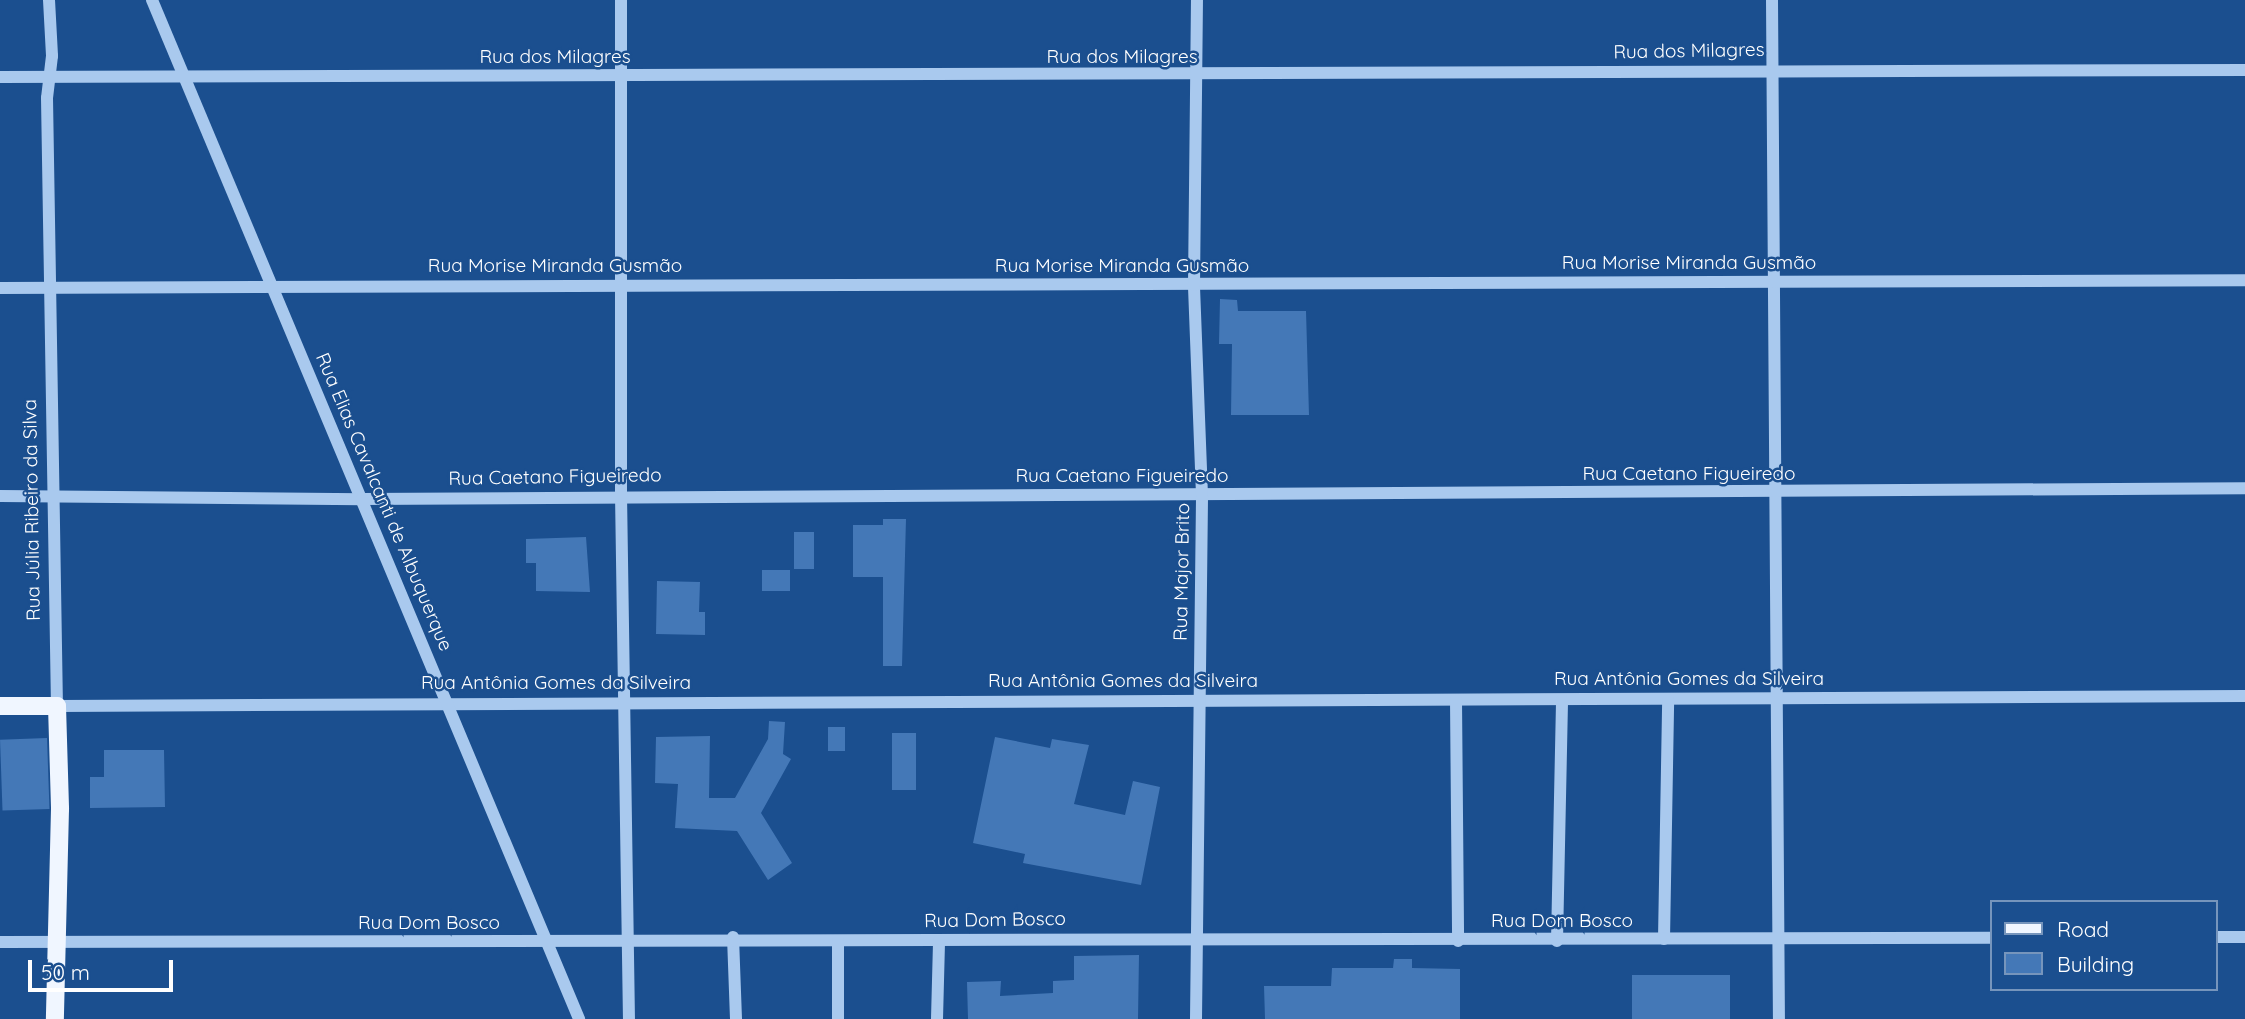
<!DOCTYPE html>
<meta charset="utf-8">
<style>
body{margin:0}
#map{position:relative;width:2245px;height:1019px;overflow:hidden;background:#1b4f8f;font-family:Quicksand,sans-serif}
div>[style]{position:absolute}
.building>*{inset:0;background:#4478b7;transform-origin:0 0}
.minor>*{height:12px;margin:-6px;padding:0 6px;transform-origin:6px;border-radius:6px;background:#a9c9ee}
.major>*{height:18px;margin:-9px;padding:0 9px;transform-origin:9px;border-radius:9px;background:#f0f6ff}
span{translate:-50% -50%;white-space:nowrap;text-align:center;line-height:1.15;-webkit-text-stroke:5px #1b4f8f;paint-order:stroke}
.street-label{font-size:19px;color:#fff}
.legend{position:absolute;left:1990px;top:900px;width:228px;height:91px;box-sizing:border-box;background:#1b4f8f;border:2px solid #7695bc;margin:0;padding:9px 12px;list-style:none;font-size:21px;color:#fff}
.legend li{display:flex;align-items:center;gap:14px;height:35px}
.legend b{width:35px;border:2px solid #7695bc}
.scale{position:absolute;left:28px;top:960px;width:145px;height:32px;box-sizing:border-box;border:4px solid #fff;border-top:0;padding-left:9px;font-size:21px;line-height:24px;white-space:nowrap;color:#fff;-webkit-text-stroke:5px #1b4f8f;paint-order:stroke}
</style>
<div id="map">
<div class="building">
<i style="clip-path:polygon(1220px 299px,1237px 300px,1238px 311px,1306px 311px,1309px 415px,1231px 415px,1232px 344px,1219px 344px)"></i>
<i style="clip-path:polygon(883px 519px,906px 519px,902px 666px,883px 666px,883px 577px,853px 577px,853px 525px,883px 525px)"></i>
<i style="left:794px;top:532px;width:20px;height:37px"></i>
<i style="clip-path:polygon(586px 537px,590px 592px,536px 591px,536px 563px,526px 563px,526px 539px)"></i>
<i style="left:790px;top:570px;width:21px;height:28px;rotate:90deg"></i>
<i style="clip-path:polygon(657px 581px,700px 582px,699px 612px,705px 612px,705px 635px,656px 634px)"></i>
<i style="clip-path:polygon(769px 721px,785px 722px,783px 754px,791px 759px,761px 813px,792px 863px,768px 880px,737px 831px,675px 828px,678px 784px,655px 783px,656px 737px,710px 736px,709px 798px,735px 798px,768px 739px)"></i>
<i style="left:828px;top:727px;width:17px;height:24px"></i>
<i style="left:892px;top:733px;width:24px;height:57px"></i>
<i style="clip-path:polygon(995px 737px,1050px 748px,1052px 739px,1089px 745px,1074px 804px,1125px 815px,1133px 781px,1160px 787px,1141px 885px,1023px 863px,1025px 854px,973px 843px)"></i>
<i style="left:47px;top:738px;width:71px;height:47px;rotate:88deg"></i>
<i style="clip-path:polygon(104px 750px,164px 750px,165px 807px,90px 808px,90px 777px,104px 777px)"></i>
<i style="clip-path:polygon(1139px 955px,1138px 1019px,968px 1019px,967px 982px,1001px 981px,1000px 996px,1053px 993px,1053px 981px,1074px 980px,1074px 956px)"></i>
<i style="clip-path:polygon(1394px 959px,1412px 959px,1412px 968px,1460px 969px,1460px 1019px,1265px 1019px,1264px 986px,1331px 986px,1332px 968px,1393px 968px)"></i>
<i style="left:1730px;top:975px;width:44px;height:98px;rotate:90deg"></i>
</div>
<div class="minor">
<i style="left:49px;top:0;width:56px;rotate:86.9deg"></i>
<i style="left:52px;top:56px;width:42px;rotate:96.8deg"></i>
<i style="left:47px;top:98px;width:608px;rotate:89.06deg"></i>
<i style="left:57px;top:706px;width:2188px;rotate:-0.26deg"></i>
<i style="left:152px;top:0;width:1105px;rotate:67.26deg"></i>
<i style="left:621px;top:0;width:494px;rotate:90deg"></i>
<i style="left:621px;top:494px;width:525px;rotate:89.13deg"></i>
<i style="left:1772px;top:0;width:1019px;rotate:89.61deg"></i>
<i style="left:0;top:77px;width:2245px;rotate:-0.18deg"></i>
<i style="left:0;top:288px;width:2245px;rotate:-0.2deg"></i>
<i style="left:0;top:496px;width:362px;rotate:0.5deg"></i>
<i style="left:362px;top:499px;width:1883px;rotate:-0.33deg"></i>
<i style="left:1456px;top:700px;width:241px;rotate:89.5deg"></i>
<i style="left:733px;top:937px;width:82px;rotate:87.9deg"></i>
<i style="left:2215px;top:937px;width:30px"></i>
<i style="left:1664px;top:939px;width:239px;rotate:-89deg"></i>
<i style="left:1557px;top:941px;width:241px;rotate:-88.8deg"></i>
<i style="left:0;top:942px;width:1991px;rotate:-0.12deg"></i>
<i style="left:838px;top:1019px;width:78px;rotate:-90deg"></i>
<i style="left:937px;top:1019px;width:78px;rotate:-88.5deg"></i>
<i style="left:1196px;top:1019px;width:524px;rotate:-89.34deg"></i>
<i style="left:1202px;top:495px;width:210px;rotate:-92.2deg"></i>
<i style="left:1194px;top:285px;width:285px;rotate:-89.4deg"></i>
</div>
<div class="major">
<i style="left:0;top:706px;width:57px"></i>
<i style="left:57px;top:706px;width:103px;rotate:88.3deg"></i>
<i style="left:60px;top:809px;width:210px;rotate:91.4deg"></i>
</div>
<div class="street-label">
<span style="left:1689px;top:51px;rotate:-1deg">Rua dos Milagres</span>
<span style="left:555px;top:57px">Rua dos Milagres</span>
<span style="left:1122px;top:57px">Rua dos Milagres</span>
<span style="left:1689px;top:263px">Rua Morise Miranda Gusmão</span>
<span style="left:555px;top:266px">Rua Morise Miranda Gusmão</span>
<span style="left:1122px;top:266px">Rua Morise Miranda Gusmão</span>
<span style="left:1689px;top:474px">Rua Caetano Figueiredo</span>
<span style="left:1122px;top:476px">Rua Caetano Figueiredo</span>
<span style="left:555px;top:477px;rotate:-1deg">Rua Caetano Figueiredo</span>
<span style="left:384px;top:502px;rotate:67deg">Rua Elias Cavalcanti de Albuquerque</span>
<span style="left:32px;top:510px;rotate:-91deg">Rua Júlia Ribeiro da Silva</span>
<span style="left:1182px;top:572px;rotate:-89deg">Rua Major Brito</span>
<span style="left:1689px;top:679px">Rua Antônia Gomes da Silveira</span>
<span style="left:1123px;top:681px">Rua Antônia Gomes da Silveira</span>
<span style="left:556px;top:683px">Rua Antônia Gomes da Silveira</span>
<span style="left:995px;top:920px;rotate:-1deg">Rua Dom Bosco</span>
<span style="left:1562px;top:921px">Rua Dom Bosco</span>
<span style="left:429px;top:923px">Rua Dom Bosco</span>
</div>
<ul class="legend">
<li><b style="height:9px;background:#f0f6ff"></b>Road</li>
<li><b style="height:19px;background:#4478b7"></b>Building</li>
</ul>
<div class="scale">50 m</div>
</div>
